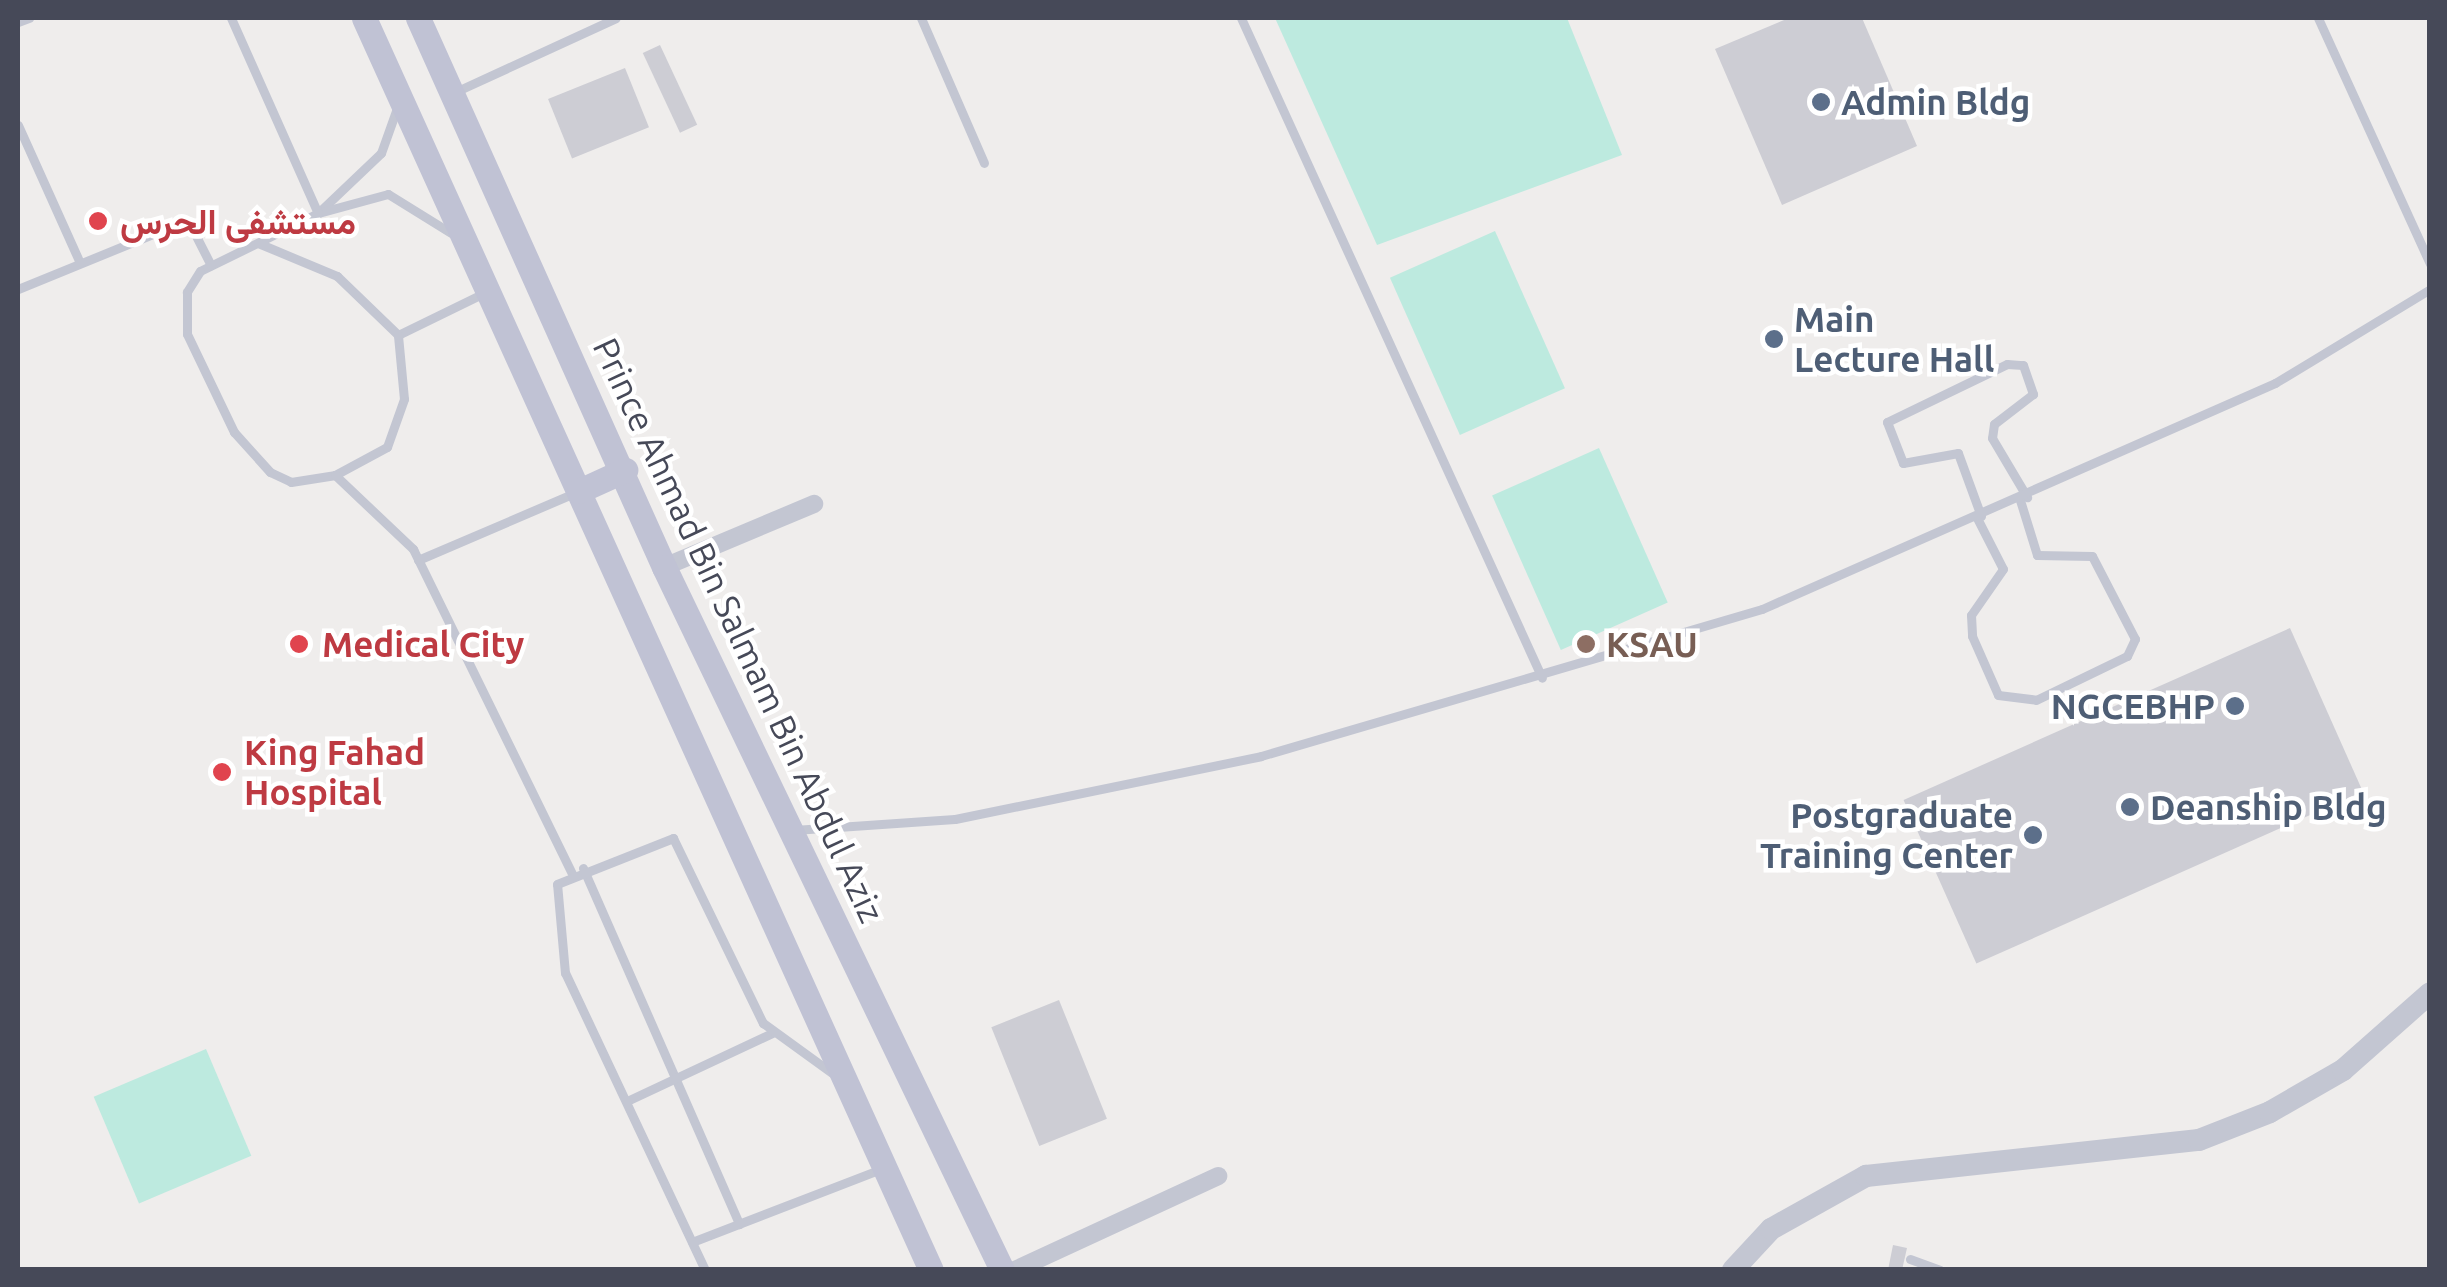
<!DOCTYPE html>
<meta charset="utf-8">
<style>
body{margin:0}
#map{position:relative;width:2447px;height:1287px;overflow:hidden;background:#efedec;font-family:Ubuntu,Vazirmatn,sans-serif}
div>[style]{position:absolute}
.green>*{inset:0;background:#bdeadf;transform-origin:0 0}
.building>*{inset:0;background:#cdcdd4;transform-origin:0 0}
.service>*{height:9px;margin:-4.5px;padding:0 4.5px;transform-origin:4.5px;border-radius:4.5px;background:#c3c6d2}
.minor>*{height:18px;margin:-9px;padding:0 9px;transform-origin:9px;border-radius:9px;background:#c3c6d2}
.tertiary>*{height:22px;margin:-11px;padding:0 11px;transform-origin:11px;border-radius:11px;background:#c3c6d2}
.secondary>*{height:25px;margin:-12.5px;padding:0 12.5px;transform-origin:12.5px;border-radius:12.5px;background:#c0c2d4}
.dots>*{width:28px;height:28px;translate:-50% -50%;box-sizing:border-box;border:5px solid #fff;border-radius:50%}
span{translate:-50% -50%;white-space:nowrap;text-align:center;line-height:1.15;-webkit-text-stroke:9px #fff;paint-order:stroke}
.service-label{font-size:35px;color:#4e5e75;font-weight:700}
.left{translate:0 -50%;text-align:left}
.right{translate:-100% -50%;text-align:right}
.health-label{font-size:35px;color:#be3a42;font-weight:700}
.street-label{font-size:35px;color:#464958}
.education-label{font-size:35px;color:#785e54;font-weight:700}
.frame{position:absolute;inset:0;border:20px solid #464958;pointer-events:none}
</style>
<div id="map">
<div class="green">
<i style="clip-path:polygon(1275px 18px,1567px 18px,1622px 155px,1377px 245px)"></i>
<i style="left:1495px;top:231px;width:172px;height:115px;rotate:66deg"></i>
<i style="left:1599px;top:448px;width:169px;height:117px;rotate:66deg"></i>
<i style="left:206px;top:1049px;width:116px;height:122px;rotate:67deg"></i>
</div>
<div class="building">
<i style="clip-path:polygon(1789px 18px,1862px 18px,1917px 146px,1782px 205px,1715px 49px)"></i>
<i style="left:660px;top:45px;width:88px;height:19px;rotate:65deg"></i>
<i style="left:625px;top:68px;width:64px;height:83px;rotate:68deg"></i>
<i style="left:2290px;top:628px;width:179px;height:423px;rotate:66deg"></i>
<i style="left:1059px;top:1000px;width:128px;height:73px;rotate:68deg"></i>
<i style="clip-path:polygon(1893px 1245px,1907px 1248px,1902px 1270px,1888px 1270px)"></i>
</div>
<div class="service">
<i style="left:231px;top:18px;width:214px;rotate:66deg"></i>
<i style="left:921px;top:18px;width:158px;rotate:66.5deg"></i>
<i style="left:1241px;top:18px;width:725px;rotate:65.48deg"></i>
<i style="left:2318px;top:18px;width:270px;rotate:65.5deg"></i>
<i style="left:18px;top:22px;width:12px;rotate:-20deg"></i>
<i style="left:455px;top:92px;width:177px;rotate:-24.7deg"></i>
<i style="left:18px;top:125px;width:151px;rotate:65.8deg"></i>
<i style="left:318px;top:213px;width:87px;rotate:-43.6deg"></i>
<i style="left:381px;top:153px;width:48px;rotate:-70.4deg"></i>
<i style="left:451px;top:233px;width:74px;rotate:-148.2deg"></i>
<i style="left:388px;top:194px;width:73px;rotate:164.8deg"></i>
<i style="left:318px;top:213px;width:131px;rotate:153.8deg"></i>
<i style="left:200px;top:271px;width:25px;rotate:122deg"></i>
<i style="left:187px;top:292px;width:42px;rotate:90deg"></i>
<i style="left:187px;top:334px;width:109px;rotate:64.4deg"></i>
<i style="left:234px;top:432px;width:54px;rotate:48deg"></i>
<i style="left:270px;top:472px;width:23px;rotate:25deg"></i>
<i style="left:291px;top:482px;width:45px;rotate:-9deg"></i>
<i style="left:335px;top:475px;width:59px;rotate:-28.3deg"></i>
<i style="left:387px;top:447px;width:51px;rotate:-70.5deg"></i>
<i style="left:404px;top:399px;width:64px;rotate:-95.4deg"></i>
<i style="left:398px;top:335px;width:98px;rotate:-26deg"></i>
<i style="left:258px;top:243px;width:86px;rotate:22.7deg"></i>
<i style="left:337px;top:276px;width:85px;rotate:44deg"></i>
<i style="left:18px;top:289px;width:170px;rotate:-22.2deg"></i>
<i style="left:175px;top:225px;width:22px;rotate:24deg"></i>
<i style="left:195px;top:234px;width:35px;rotate:63deg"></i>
<i style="left:335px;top:475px;width:108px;rotate:43.5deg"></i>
<i style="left:413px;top:549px;width:361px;rotate:63.9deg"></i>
<i style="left:1981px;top:516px;width:67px;rotate:-110.1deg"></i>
<i style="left:1958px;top:453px;width:56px;rotate:169.7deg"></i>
<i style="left:1903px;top:463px;width:44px;rotate:-111.3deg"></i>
<i style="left:1887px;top:422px;width:133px;rotate:-25.8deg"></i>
<i style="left:2007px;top:364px;width:16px;rotate:4deg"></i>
<i style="left:2023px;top:365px;width:31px;rotate:71deg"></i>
<i style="left:2033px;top:394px;width:49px;rotate:142.4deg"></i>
<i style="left:1994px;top:424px;width:14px;rotate:98deg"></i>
<i style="left:1992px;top:438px;width:69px;rotate:59.3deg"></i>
<i style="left:1977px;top:518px;width:57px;rotate:63deg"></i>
<i style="left:2003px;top:569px;width:56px;rotate:124.8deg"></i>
<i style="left:1971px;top:615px;width:21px;rotate:87deg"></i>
<i style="left:1972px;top:636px;width:64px;rotate:66.2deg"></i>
<i style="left:1998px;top:695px;width:38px;rotate:7deg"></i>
<i style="left:2036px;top:700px;width:101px;rotate:-25.8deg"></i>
<i style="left:2127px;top:656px;width:19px;rotate:-65deg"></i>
<i style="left:2135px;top:639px;width:93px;rotate:-117.4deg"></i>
<i style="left:2092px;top:556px;width:55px;rotate:-179deg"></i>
<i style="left:2037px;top:555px;width:58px;rotate:-107.2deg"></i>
<i style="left:418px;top:560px;width:173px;rotate:-23.2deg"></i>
<i style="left:794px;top:830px;width:161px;rotate:-3.9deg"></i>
<i style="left:955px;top:819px;width:312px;rotate:-11.6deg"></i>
<i style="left:1261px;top:756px;width:522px;rotate:-16.35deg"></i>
<i style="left:1762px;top:609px;width:561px;rotate:-23.78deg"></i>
<i style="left:2275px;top:383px;width:181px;rotate:-31.2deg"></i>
<i style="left:583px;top:868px;width:389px;rotate:66.3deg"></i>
<i style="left:627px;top:1101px;width:160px;rotate:-25.1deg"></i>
<i style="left:692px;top:1242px;width:203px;rotate:-21.1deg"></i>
<i style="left:1910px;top:1259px;width:32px;rotate:20deg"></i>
<i style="left:705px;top:1270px;width:328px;rotate:-115.2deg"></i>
<i style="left:565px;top:973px;width:89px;rotate:-95.1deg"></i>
<i style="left:557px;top:884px;width:125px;rotate:-21.6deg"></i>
<i style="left:673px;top:838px;width:206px;rotate:64.1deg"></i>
<i style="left:763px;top:1023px;width:85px;rotate:35.9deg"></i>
</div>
<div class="minor">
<i style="left:664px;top:567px;width:163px;rotate:-22.8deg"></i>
<i style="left:1015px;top:1270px;width:224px;rotate:-24.8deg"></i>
</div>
<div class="tertiary">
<i style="left:1733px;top:1270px;width:56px;rotate:-47.2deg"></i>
<i style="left:1771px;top:1229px;width:109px;rotate:-29.2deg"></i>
<i style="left:1866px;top:1176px;width:335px;rotate:-6.2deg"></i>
<i style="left:2199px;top:1140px;width:76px;rotate:-21.5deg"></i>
<i style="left:2270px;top:1112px;width:84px;rotate:-29.9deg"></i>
<i style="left:2343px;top:1070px;width:116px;rotate:-41.5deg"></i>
</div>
<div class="secondary">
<i style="left:364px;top:18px;width:1374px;rotate:65.64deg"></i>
<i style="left:418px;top:18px;width:602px;rotate:65.86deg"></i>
<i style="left:664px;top:567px;width:780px;rotate:64.32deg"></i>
<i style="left:579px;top:491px;width:51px;rotate:-24.5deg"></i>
</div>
<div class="dots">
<i style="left:1821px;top:102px;background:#5c6f8a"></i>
<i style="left:98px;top:221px;background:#e0444e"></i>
<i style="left:1774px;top:339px;background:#5c6f8a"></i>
<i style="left:299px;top:644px;background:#e0444e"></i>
<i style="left:1586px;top:644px;background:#8d6e63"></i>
<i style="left:2235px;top:706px;background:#5c6f8a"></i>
<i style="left:222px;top:772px;background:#e0444e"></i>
<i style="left:2130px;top:807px;background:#5c6f8a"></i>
<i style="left:2033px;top:835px;background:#5c6f8a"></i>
</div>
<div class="service-label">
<span class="left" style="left:1841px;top:102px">Admin Bldg</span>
<span class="left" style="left:1794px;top:339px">Main<br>Lecture Hall</span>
<span class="right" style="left:2215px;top:706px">NGCEBHP</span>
<span class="left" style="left:2150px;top:807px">Deanship Bldg</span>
<span class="right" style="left:2013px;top:835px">Postgraduate<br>Training Center</span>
</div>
<div class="health-label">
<span class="left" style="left:120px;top:221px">مستشفى الحرس</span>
<span class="left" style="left:322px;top:644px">Medical City</span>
<span class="left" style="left:244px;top:772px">King Fahad<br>Hospital</span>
</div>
<div class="street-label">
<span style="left:739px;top:630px;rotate:65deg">Prince Ahmad Bin Salmam Bin Abdul Aziz</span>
</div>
<div class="education-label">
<span class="left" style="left:1606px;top:644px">KSAU</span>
</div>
<div class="frame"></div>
</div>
